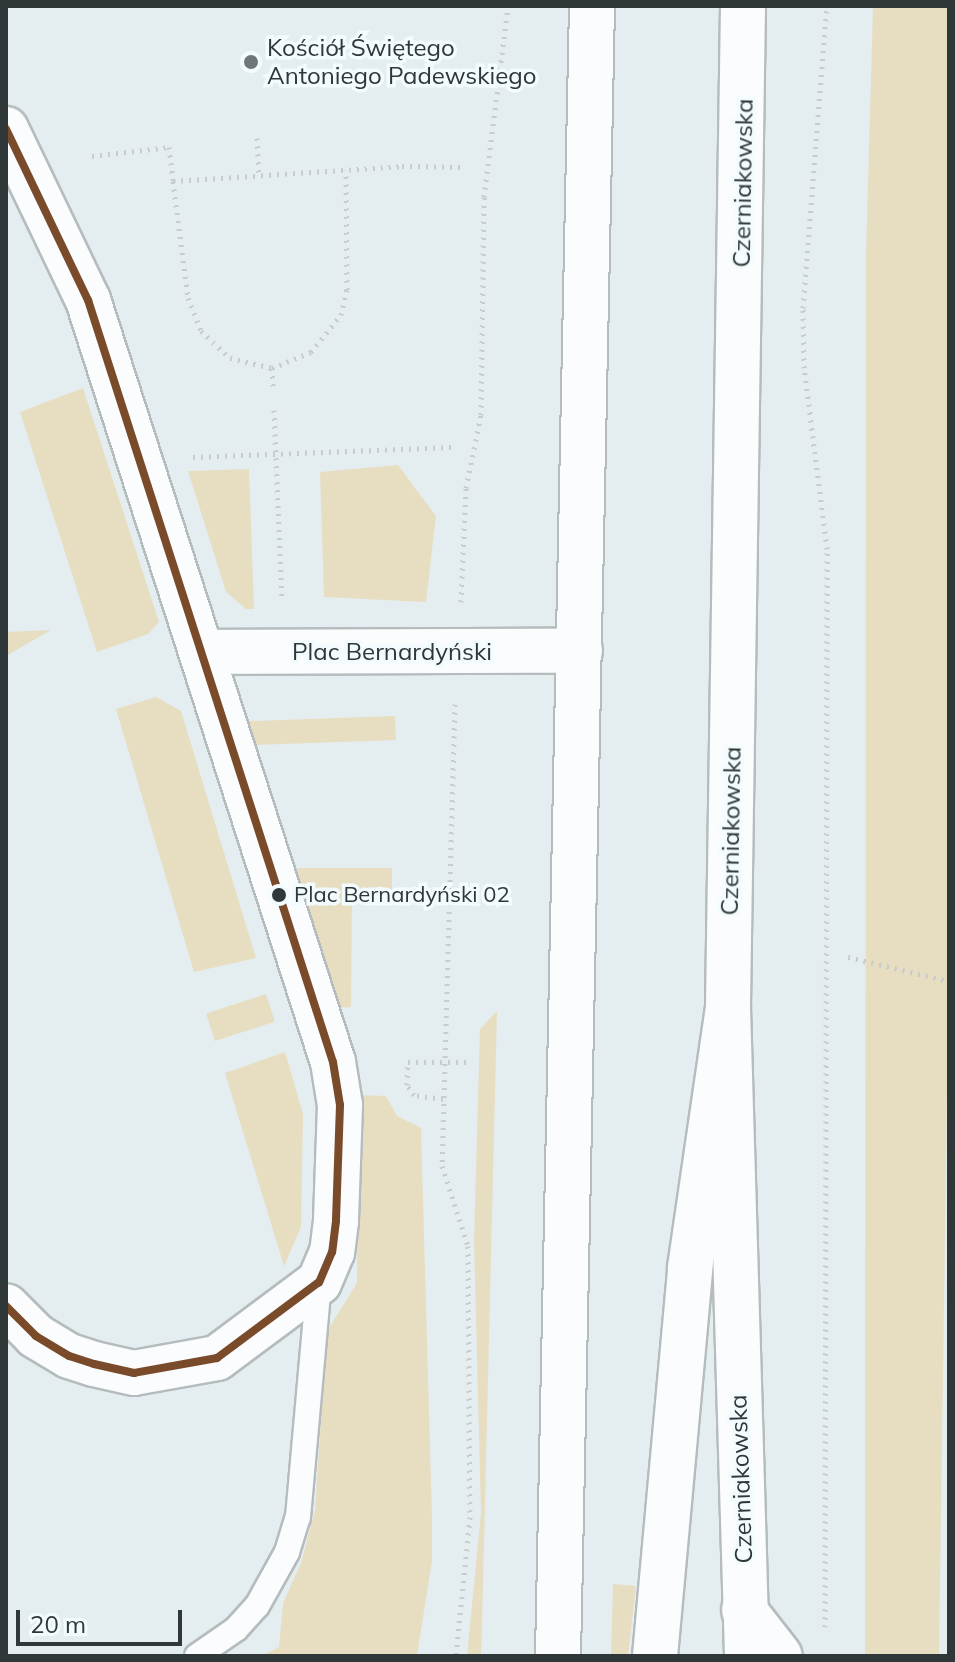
<!DOCTYPE html>
<meta charset="utf-8">
<style>
body{margin:0}
#map{position:relative;width:955px;height:1662px;overflow:hidden;background:#e4edf0;font-family:Mulish,sans-serif}
div>[style]{position:absolute}
.green>*{inset:0;background:#e7dec2;transform-origin:0 0}
.path>*{height:5px;margin-top:-2.5px;transform-origin:0;background:repeating-linear-gradient(90deg,#c9cccd 0 2px,transparent 0 8px)}
.roads{filter:drop-shadow(2px 0 #b5bcbe) drop-shadow(-2px 0 #b5bcbe) drop-shadow(0 2px #b5bcbe) drop-shadow(0 -2px #b5bcbe)}
.lane>*{height:24px;margin:-12px;padding:0 12px;transform-origin:12px;border-radius:12px;background:#fbfcfd}
.street>*{height:44px;margin:-22px;padding:0 22px;transform-origin:22px;border-radius:22px;background:#fbfcfd}
.secondary>*{height:44px;margin:-22px;padding:0 22px;transform-origin:22px;border-radius:22px;background:#fbfcfd}
.primary>*{height:44px;margin:-22px;padding:0 22px;transform-origin:22px;border-radius:22px;background:#fbfcfd}
.bus-1>*{height:8px;margin:-4px;padding:0 4px;transform-origin:4px;border-radius:4px;background:#7a4b2a}
.dots>*{width:22px;height:22px;translate:-50% -50%;box-sizing:border-box;border:4px solid #f2fcff;border-radius:50%}
span{translate:-50% -50%;white-space:nowrap;text-align:center;line-height:1.15;-webkit-text-stroke:7px #f2fcff;paint-order:stroke}
.bus-label{font-size:22px;color:#303738}
.left{translate:0 -50%;text-align:left}
.poi-label{font-size:24px;color:#303738}
.street-label{font-size:24px;color:#303738}
.frame{position:absolute;inset:0;border:8px solid #303738;pointer-events:none}
.scale{position:absolute;left:16px;top:1610px;width:166px;height:36px;box-sizing:border-box;border:4px solid #303738;border-top:0;padding-left:10px;font-size:24px;line-height:28px;white-space:nowrap;color:#303738;-webkit-text-stroke:6px #f2fcff;paint-order:stroke}
</style>
<div id="map">
<div class="green">
<i style="clip-path:polygon(873px 6px,949px 6px,949px 953px,939px 1656px,865px 1656px,866px 254px)"></i>
<i style="clip-path:polygon(83px 388px,159px 622px,148px 634px,97px 652px,20px 412px)"></i>
<i style="clip-path:polygon(398px 465px,436px 516px,426px 602px,324px 597px,320px 472px)"></i>
<i style="clip-path:polygon(249px 469px,254px 609px,246px 609px,226px 592px,188px 471px)"></i>
<i style="clip-path:polygon(51px 630px,6px 656px,6px 632px)"></i>
<i style="clip-path:polygon(156px 697px,181px 711px,256px 958px,194px 972px,116px 709px)"></i>
<i style="left:395px;top:716px;width:24px;height:149px;rotate:88deg"></i>
<i style="clip-path:polygon(294px 868px,392px 868px,392px 890px,352px 891px,351px 1007px,337px 1008px)"></i>
<i style="left:266px;top:994px;width:29px;height:63px;rotate:72deg"></i>
<i style="clip-path:polygon(497px 1011px,482px 1626px,481px 1656px,467px 1656px,481px 1513px,474px 1241px,480px 1029px)"></i>
<i style="clip-path:polygon(285px 1052px,303px 1114px,301px 1227px,284px 1266px,225px 1073px)"></i>
<i style="clip-path:polygon(358px 1095px,386px 1096px,397px 1116px,421px 1128px,432px 1518px,432px 1561px,417px 1656px,261px 1656px,279px 1647px,283px 1603px,301px 1563px,315px 1510px,327px 1331px,357px 1283px)"></i>
<i style="clip-path:polygon(613px 1584px,636px 1586px,628px 1656px,611px 1656px)"></i>
</div>
<div class="path">
<i style="left:257px;top:138px;width:37px;rotate:87deg"></i>
<i style="left:92px;top:156px;width:78px;rotate:-6.7deg"></i>
<i style="left:169px;top:147px;width:34px;rotate:83deg"></i>
<i style="left:173px;top:181px;width:229px;rotate:-3.7deg"></i>
<i style="left:402px;top:166px;width:61px;rotate:0.9deg"></i>
<i style="left:173px;top:181px;width:118px;rotate:82.7deg"></i>
<i style="left:188px;top:298px;width:35px;rotate:68deg"></i>
<i style="left:201px;top:331px;width:40px;rotate:43deg"></i>
<i style="left:230px;top:358px;width:43px;rotate:13.4deg"></i>
<i style="left:272px;top:368px;width:42px;rotate:-22.3deg"></i>
<i style="left:311px;top:352px;width:48px;rotate:-51deg"></i>
<i style="left:341px;top:315px;width:26px;rotate:-77deg"></i>
<i style="left:347px;top:290px;width:120px;rotate:-90.5deg"></i>
<i style="left:272px;top:368px;width:18px;rotate:87deg"></i>
<i style="left:274px;top:410px;width:190px;rotate:87.6deg"></i>
<i style="left:193px;top:457px;width:259px;rotate:-2.2deg"></i>
<i style="left:461px;top:602px;width:114px;rotate:-87.5deg"></i>
<i style="left:466px;top:488px;width:75px;rotate:-78.4deg"></i>
<i style="left:481px;top:415px;width:218px;rotate:-89.2deg"></i>
<i style="left:484px;top:197px;width:193px;rotate:-82.8deg"></i>
<i style="left:455px;top:704px;width:462px;rotate:91.6deg"></i>
<i style="left:442px;top:1166px;width:84px;rotate:72deg"></i>
<i style="left:468px;top:1246px;width:271px;rotate:89.6deg"></i>
<i style="left:470px;top:1517px;width:140px;rotate:95.8deg"></i>
<i style="left:848px;top:957px;width:104px;rotate:13.4deg"></i>
<i style="left:443px;top:1099px;width:29px;rotate:-172deg"></i>
<i style="left:414px;top:1095px;width:12px;rotate:-125deg"></i>
<i style="left:407px;top:1085px;width:23px;rotate:-88deg"></i>
<i style="left:408px;top:1062px;width:60px"></i>
<i style="left:825px;top:1627px;width:1078px;rotate:-89.89deg"></i>
<i style="left:827px;top:549px;width:182px;rotate:-97.2deg"></i>
<i style="left:804px;top:368px;width:60px;rotate:-91deg"></i>
<i style="left:803px;top:308px;width:303px;rotate:-85.5deg"></i>
</div>
<div class="roads">
<div class="lane">
<i style="left:197px;top:1656px;width:47px;rotate:-34.7deg"></i>
<i style="left:236px;top:1629px;width:31px;rotate:-48deg"></i>
<i style="left:257px;top:1606px;width:62px;rotate:-60.9deg"></i>
<i style="left:287px;top:1552px;width:37px;rotate:-73deg"></i>
<i style="left:298px;top:1517px;width:236px;rotate:-84.9deg"></i>
</div>
<div class="street">
<i style="left:6px;top:129px;width:190px;rotate:64.4deg"></i>
<i style="left:88px;top:300px;width:800px;rotate:72.18deg"></i>
<i style="left:333px;top:1062px;width:44px;rotate:80.8deg"></i>
<i style="left:340px;top:1105px;width:116px;rotate:92deg"></i>
<i style="left:336px;top:1221px;width:31px;rotate:97deg"></i>
<i style="left:332px;top:1252px;width:33px;rotate:113deg"></i>
<i style="left:319px;top:1282px;width:127px;rotate:143.3deg"></i>
<i style="left:217px;top:1358px;width:84px;rotate:169.8deg"></i>
<i style="left:134px;top:1373px;width:41px;rotate:-167.3deg"></i>
<i style="left:94px;top:1364px;width:26px;rotate:-162deg"></i>
<i style="left:69px;top:1356px;width:39px;rotate:-149deg"></i>
<i style="left:36px;top:1336px;width:42px;rotate:-135deg"></i>
<i style="left:204px;top:652px;width:376px;rotate:-0.2deg"></i>
<i style="left:744px;top:1610px;width:58px;rotate:52deg"></i>
</div>
<div class="secondary">
<i style="left:743px;top:6px;width:1002px;rotate:90.86deg"></i>
<i style="left:728px;top:1008px;width:648px;rotate:88.32deg"></i>
<i style="left:558px;top:1656px;width:1650px;rotate:-88.82deg"></i>
</div>
<div class="primary">
<i style="left:655px;top:1656px;width:390px;rotate:-84.8deg"></i>
<i style="left:690px;top:1268px;width:263px;rotate:-81.7deg"></i>
</div>
</div>
<div class="bus-1">
<i style="left:6px;top:129px;width:190px;rotate:64.4deg"></i>
<i style="left:88px;top:300px;width:800px;rotate:72.18deg"></i>
<i style="left:333px;top:1062px;width:44px;rotate:80.8deg"></i>
<i style="left:340px;top:1105px;width:116px;rotate:92deg"></i>
<i style="left:336px;top:1221px;width:31px;rotate:97deg"></i>
<i style="left:332px;top:1252px;width:33px;rotate:113deg"></i>
<i style="left:319px;top:1282px;width:127px;rotate:143.3deg"></i>
<i style="left:217px;top:1358px;width:84px;rotate:169.8deg"></i>
<i style="left:134px;top:1373px;width:41px;rotate:-167.3deg"></i>
<i style="left:94px;top:1364px;width:26px;rotate:-162deg"></i>
<i style="left:69px;top:1356px;width:39px;rotate:-149deg"></i>
<i style="left:36px;top:1336px;width:42px;rotate:-135deg"></i>
</div>
<div class="dots">
<i style="left:251px;top:62px;background:#6f7778"></i>
<i style="left:279px;top:895px;background:#303738"></i>
</div>
<div class="bus-label">
<span class="left" style="left:294px;top:895px">Plac Bernardyński 02</span>
</div>
<div class="poi-label">
<span class="left" style="left:267px;top:62px">Kościół Świętego<br>Antoniego Padewskiego</span>
</div>
<div class="street-label">
<span style="left:743px;top:183px;rotate:-89deg">Czerniakowska</span>
<span style="left:392px;top:652px">Plac Bernardyński</span>
<span style="left:731px;top:831px;rotate:-89deg">Czerniakowska</span>
<span style="left:741px;top:1479px;rotate:-92deg">Czerniakowska</span>
</div>
<div class="frame"></div>
<div class="scale">20 m</div>
</div>
